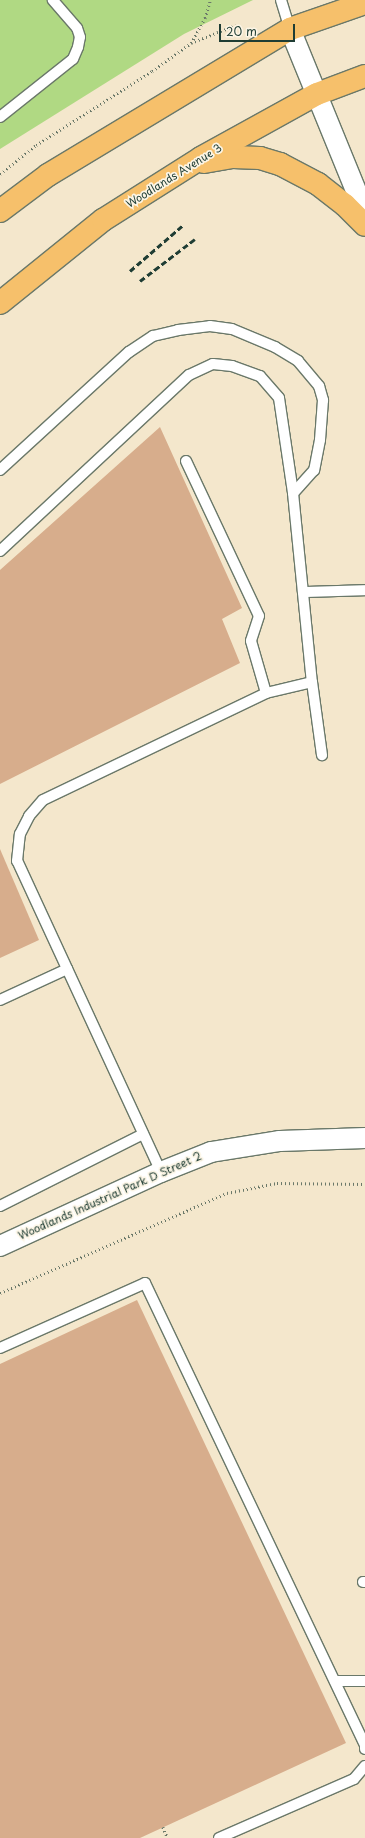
<!DOCTYPE html>
<style>
body{margin:0}
#map{position:relative;width:365px;height:1838px;overflow:hidden;background:#f4e7cc;font-family:"Playpen Sans",sans-serif}
div>[style]{position:absolute}
.green>*{inset:0;background:#b0d983}
.building>*{inset:0;background:#d7ad8c}
.path>*{height:2.5px;margin-top:-1.25px;transform-origin:0;background:repeating-linear-gradient(90deg,#6a7869 0 1px,transparent 0 4px)}
.roads{filter:drop-shadow(1px 0 #6a7869) drop-shadow(-1px 0 #6a7869) drop-shadow(0 1px #6a7869) drop-shadow(0 -1px #6a7869)}
.service>*{height:10px;margin:-5px;padding:0 5px;transform-origin:5px;border-radius:5px;background:#fff}
.minor>*{height:20px;margin:-10px;padding:0 10px;transform-origin:10px;border-radius:10px;background:#fff}
.primary>*{height:22px;margin:-11px;padding:0 11px;transform-origin:11px;border-radius:11px;background:#f6c06b}
.rail>*{height:3px;margin-top:-1.5px;transform-origin:0;background:repeating-linear-gradient(90deg,#1f3d34 0 6px,transparent 0 9px)}
span{translate:-50% -50%;white-space:nowrap;text-align:center;line-height:1.15;-webkit-text-stroke:3.5px #fcf5e5;paint-order:stroke}
.street-label{font-size:11px;color:#1f3d34}
.scale{position:absolute;left:219px;top:24px;width:76px;height:18px;box-sizing:border-box;border:2px solid #1f3d34;border-top:0;padding-left:5px;font-size:12px;line-height:14px;white-space:nowrap;color:#1f3d34;-webkit-text-stroke:3px #fcf5e5;paint-order:stroke}
</style>
<div id="map">
<div class="green">
<i style="clip-path:polygon(0 0,253px 0,184px 34px,0 149px)"></i>
</div>
<div class="building">
<i style="clip-path:polygon(160px 427px,242px 608px,222px 619px,240px 663px,0 784px,0 570px)"></i>
<i style="clip-path:polygon(0 849px,39px 940px,0 958px)"></i>
<i style="clip-path:polygon(137px 1300px,346px 1743px,140px 1838px,0 1838px,0 1364px)"></i>
</div>
<div class="path">
<i style="left:191px;top:43px;width:29px;rotate:-61deg"></i>
<i style="left:205px;top:18px;width:19px;rotate:-74deg"></i>
<i style="left:0;top:174px;width:46px;rotate:-38.9deg"></i>
<i style="left:36px;top:145px;width:138px;rotate:-32.5deg"></i>
<i style="left:152px;top:71px;width:48px;rotate:-35.7deg"></i>
<i style="left:191px;top:43px;width:48px;rotate:-21.8deg"></i>
<i style="left:0;top:1293px;width:248px;rotate:-23.8deg"></i>
<i style="left:227px;top:1193px;width:51px;rotate:-11.3deg"></i>
<i style="left:277px;top:1183px;width:88px;rotate:0.7deg"></i>
<i style="left:163px;top:1827px;width:12px;rotate:66deg"></i>
</div>
<div class="roads">
<div class="service">
<i style="left:281px;top:0;width:30px;rotate:73deg"></i>
<i style="left:0;top:117px;width:93px;rotate:-38.5deg"></i>
<i style="left:73px;top:59px;width:13px;rotate:-67deg"></i>
<i style="left:78px;top:47px;width:10px;rotate:-79deg"></i>
<i style="left:80px;top:37px;width:9px;rotate:-108deg"></i>
<i style="left:77px;top:28px;width:37px;rotate:-131deg"></i>
<i style="left:186px;top:461px;width:171px;rotate:64.8deg"></i>
<i style="left:259px;top:616px;width:26px;rotate:108deg"></i>
<i style="left:251px;top:641px;width:54px;rotate:73.9deg"></i>
<i style="left:0;top:470px;width:175px;rotate:-42.5deg"></i>
<i style="left:129px;top:352px;width:29px;rotate:-34deg"></i>
<i style="left:153px;top:336px;width:26px;rotate:-13deg"></i>
<i style="left:178px;top:330px;width:32px;rotate:-7deg"></i>
<i style="left:210px;top:326px;width:22px;rotate:8deg"></i>
<i style="left:232px;top:329px;width:47px;rotate:22.7deg"></i>
<i style="left:275px;top:347px;width:27px;rotate:31deg"></i>
<i style="left:298px;top:361px;width:33px;rotate:50deg"></i>
<i style="left:319px;top:386px;width:15px;rotate:74deg"></i>
<i style="left:323px;top:400px;width:40px;rotate:94.3deg"></i>
<i style="left:320px;top:440px;width:31px;rotate:101deg"></i>
<i style="left:314px;top:470px;width:31px;rotate:132deg"></i>
<i style="left:0;top:551px;width:258px;rotate:-43deg"></i>
<i style="left:189px;top:375px;width:26px;rotate:-25deg"></i>
<i style="left:213px;top:364px;width:19px;rotate:6deg"></i>
<i style="left:232px;top:366px;width:30px;rotate:20deg"></i>
<i style="left:260px;top:376px;width:29px;rotate:49deg"></i>
<i style="left:279px;top:398px;width:96px;rotate:81.6deg"></i>
<i style="left:293px;top:493px;width:190px;rotate:84.3deg"></i>
<i style="left:312px;top:682px;width:74px;rotate:82.2deg"></i>
<i style="left:303px;top:592px;width:62px;rotate:-1.8deg"></i>
<i style="left:0;top:1000px;width:74px;rotate:-24.8deg"></i>
<i style="left:161px;top:1172px;width:343px;rotate:-114.8deg"></i>
<i style="left:17px;top:861px;width:27px;rotate:-84deg"></i>
<i style="left:20px;top:834px;width:20px;rotate:-63deg"></i>
<i style="left:29px;top:816px;width:21px;rotate:-49deg"></i>
<i style="left:43px;top:800px;width:247px;rotate:-25.6deg"></i>
<i style="left:266px;top:693px;width:47px;rotate:-13.4deg"></i>
<i style="left:0;top:1206px;width:160px;rotate:-26.7deg"></i>
<i style="left:0;top:1348px;width:159px;rotate:-24.1deg"></i>
<i style="left:145px;top:1283px;width:512px;rotate:64.54deg"></i>
<i style="left:365px;top:1745px;width:4px;rotate:90deg"></i>
<i style="left:363px;top:1582px;width:2px"></i>
<i style="left:335px;top:1681px;width:30px"></i>
<i style="left:219px;top:1838px;width:147px;rotate:-23.6deg"></i>
<i style="left:354px;top:1779px;width:17px;rotate:-50deg"></i>
</div>
<div class="minor">
<i style="left:290px;top:29px;width:199px;rotate:67.8deg"></i>
<i style="left:0;top:1246px;width:177px;rotate:-24.7deg"></i>
<i style="left:161px;top:1172px;width:54px;rotate:-21.8deg"></i>
<i style="left:211px;top:1152px;width:70px;rotate:-9.1deg"></i>
<i style="left:280px;top:1141px;width:85px;rotate:-2deg"></i>
</div>
<div class="primary">
<i style="left:204px;top:162px;width:29px;rotate:-10deg"></i>
<i style="left:233px;top:157px;width:27px;rotate:2deg"></i>
<i style="left:260px;top:158px;width:21px;rotate:17deg"></i>
<i style="left:280px;top:164px;width:43px;rotate:27.8deg"></i>
<i style="left:318px;top:184px;width:34px;rotate:38deg"></i>
<i style="left:345px;top:205px;width:28px;rotate:45deg"></i>
<i style="left:0;top:211px;width:60px;rotate:-36.9deg"></i>
<i style="left:48px;top:175px;width:283px;rotate:-31.1deg"></i>
<i style="left:290px;top:29px;width:79px;rotate:-19.1deg"></i>
<i style="left:0;top:303px;width:132px;rotate:-38.9deg"></i>
<i style="left:103px;top:220px;width:116px;rotate:-32.3deg"></i>
<i style="left:201px;top:158px;width:132px;rotate:-28.9deg"></i>
<i style="left:317px;top:94px;width:51px;rotate:-20.6deg"></i>
</div>
</div>
<div class="rail">
<i style="left:130px;top:271px;width:69px;rotate:-40.9deg"></i>
<i style="left:140px;top:281px;width:69px;rotate:-37.4deg"></i>
</div>
<div class="street-label">
<span style="left:174px;top:176px;rotate:-32deg">Woodlands Avenue 3</span>
<span style="left:110px;top:1196px;rotate:-24deg">Woodlands Industrial Park D Street 2</span>
</div>
<div class="scale">20 m</div>
</div>
